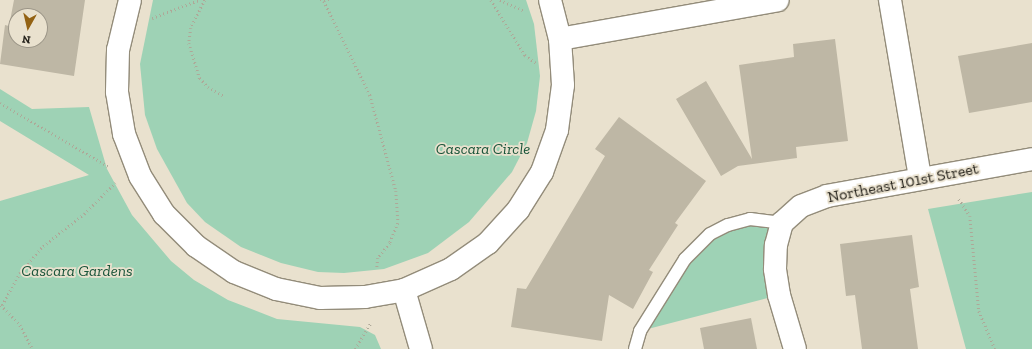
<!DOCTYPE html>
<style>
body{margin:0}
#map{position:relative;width:1032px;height:349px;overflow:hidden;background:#e9e1ce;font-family:"Zilla Slab",serif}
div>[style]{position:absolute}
.green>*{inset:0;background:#9ed2b5}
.building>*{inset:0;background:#beb7a5}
.path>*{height:2.5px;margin-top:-1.25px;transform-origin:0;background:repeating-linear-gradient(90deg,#aea898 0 1px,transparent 0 4px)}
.roads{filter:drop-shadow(1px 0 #938c7a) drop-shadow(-1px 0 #938c7a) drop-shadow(0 1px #938c7a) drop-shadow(0 -1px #938c7a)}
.service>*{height:12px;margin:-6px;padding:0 6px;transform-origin:6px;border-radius:6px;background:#fff}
.minor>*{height:22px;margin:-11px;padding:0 11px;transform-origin:11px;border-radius:11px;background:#fff}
.tertiary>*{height:22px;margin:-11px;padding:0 11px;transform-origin:11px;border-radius:11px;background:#fff}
span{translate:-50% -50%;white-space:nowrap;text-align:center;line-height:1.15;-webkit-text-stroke:3.5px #e9e1ce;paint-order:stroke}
.park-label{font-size:16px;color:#185439;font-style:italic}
.street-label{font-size:16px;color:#26231c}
.north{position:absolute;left:8px;top:8px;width:40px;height:40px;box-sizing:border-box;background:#e9e1ce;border:1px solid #9b9587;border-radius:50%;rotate:188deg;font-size:11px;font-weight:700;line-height:16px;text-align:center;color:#26231c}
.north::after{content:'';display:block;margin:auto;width:14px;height:18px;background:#936213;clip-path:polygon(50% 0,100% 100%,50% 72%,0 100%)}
</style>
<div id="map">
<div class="green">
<i style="clip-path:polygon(153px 0,526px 0,534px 24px,540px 76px,536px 111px,527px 143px,512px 172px,469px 222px,428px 253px,384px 269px,344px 273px,318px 272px,281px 263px,241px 247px,205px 222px,187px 203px,157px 149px,145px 115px,140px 64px)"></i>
<i style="clip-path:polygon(0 89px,32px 109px,89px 107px,107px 169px,132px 215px,171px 261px,194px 280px,228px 300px,277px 319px,360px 327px,375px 335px,381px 349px,0 349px,0 201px,89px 175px,0 121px)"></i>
<i style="clip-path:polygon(1032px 192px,1032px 349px,966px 349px,928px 209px)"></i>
<i style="clip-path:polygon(782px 223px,779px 295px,640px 331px,685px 259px,728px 225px)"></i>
</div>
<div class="building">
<i style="clip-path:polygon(evenodd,14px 0,85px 0,74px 76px,0 64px,5px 25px,9px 26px,14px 0,16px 16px,40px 16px,40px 40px,16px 40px,16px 16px)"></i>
<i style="clip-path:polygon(835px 39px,848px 141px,796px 147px,797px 158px,738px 166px,721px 176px,676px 99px,706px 81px,752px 159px,739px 65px,794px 57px,793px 44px)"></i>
<i style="clip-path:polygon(1032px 43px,1032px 102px,969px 113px,958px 56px)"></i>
<i style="clip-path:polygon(619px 117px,706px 181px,675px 223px,678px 225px,649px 270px,653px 272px,633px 309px,609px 295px,602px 341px,511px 327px,517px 288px,526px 289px,605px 156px,595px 149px)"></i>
<i style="clip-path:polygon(912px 235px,919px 287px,910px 289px,918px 349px,862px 349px,855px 295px,846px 296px,840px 244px)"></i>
<i style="clip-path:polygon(751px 318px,757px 349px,704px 349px,700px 328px)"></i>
</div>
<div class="path">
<i style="left:205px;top:0;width:31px;rotate:117deg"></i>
<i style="left:191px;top:28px;width:15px;rotate:98deg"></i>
<i style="left:189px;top:43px;width:37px;rotate:73deg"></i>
<i style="left:200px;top:78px;width:12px;rotate:48deg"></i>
<i style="left:208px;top:87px;width:18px;rotate:29deg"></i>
<i style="left:320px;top:0;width:9px"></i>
<i style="left:491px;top:0;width:65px;rotate:58.3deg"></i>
<i style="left:525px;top:55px;width:14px;rotate:36deg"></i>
<i style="left:500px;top:0;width:27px;rotate:24deg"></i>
<i style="left:324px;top:1px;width:105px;rotate:63.9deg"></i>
<i style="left:370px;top:95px;width:99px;rotate:74.8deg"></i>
<i style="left:396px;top:191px;width:32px;rotate:86deg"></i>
<i style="left:398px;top:223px;width:22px;rotate:112deg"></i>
<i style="left:390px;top:243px;width:19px;rotate:129deg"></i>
<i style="left:378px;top:258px;width:10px;rotate:96deg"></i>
<i style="left:152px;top:18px;width:50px;rotate:-21deg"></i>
<i style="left:0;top:103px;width:125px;rotate:30.3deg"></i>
<i style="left:959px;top:199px;width:20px;rotate:57deg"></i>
<i style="left:970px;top:216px;width:95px;rotate:84.6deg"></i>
<i style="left:979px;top:311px;width:41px;rotate:67.2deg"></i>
<i style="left:1px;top:305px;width:28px;rotate:46deg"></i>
<i style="left:20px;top:325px;width:27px;rotate:62deg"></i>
<i style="left:2px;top:305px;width:37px;rotate:-61deg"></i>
<i style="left:20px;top:273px;width:35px;rotate:-50deg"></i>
<i style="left:43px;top:246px;width:52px;rotate:-38deg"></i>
<i style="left:84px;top:214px;width:44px;rotate:-45deg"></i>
<i style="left:355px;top:349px;width:31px;rotate:-59deg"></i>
</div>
<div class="roads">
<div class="service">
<i style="left:635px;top:349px;width:19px;rotate:-74deg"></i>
<i style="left:640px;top:331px;width:85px;rotate:-58deg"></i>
<i style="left:685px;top:259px;width:35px;rotate:-45deg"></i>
<i style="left:710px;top:234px;width:20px;rotate:-27deg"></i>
<i style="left:728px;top:225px;width:23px;rotate:-15deg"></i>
<i style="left:750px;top:219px;width:32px;rotate:7deg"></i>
</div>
<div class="minor">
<i style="left:890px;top:0;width:181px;rotate:80.4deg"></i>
<i style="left:560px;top:39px;width:221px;rotate:-10.1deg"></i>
<i style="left:795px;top:349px;width:56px;rotate:-106.5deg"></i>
<i style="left:779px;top:295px;width:26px;rotate:-99deg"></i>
<i style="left:775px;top:269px;width:24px;rotate:-88deg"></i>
<i style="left:776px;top:245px;width:23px;rotate:-75deg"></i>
<i style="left:782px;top:223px;width:25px;rotate:-42deg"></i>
<i style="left:801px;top:206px;width:28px;rotate:-21deg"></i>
<i style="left:827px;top:196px;width:208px;rotate:-10.2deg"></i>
</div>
<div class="tertiary">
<i style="left:130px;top:0;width:51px;rotate:103.5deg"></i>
<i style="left:118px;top:50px;width:42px;rotate:91.4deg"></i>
<i style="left:117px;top:92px;width:43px;rotate:80.5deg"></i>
<i style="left:124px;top:134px;width:45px;rotate:69.1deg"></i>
<i style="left:140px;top:176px;width:45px;rotate:57.7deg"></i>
<i style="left:164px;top:214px;width:45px;rotate:45deg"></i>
<i style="left:196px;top:246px;width:46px;rotate:34.4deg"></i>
<i style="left:234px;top:272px;width:45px;rotate:22deg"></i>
<i style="left:276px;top:289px;width:45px;rotate:11.6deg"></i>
<i style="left:320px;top:298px;width:45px;rotate:-1.3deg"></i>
<i style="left:365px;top:297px;width:40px;rotate:-10deg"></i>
<i style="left:404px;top:290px;width:51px;rotate:-24.1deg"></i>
<i style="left:451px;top:269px;width:45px;rotate:-35.1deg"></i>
<i style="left:488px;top:243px;width:45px;rotate:-47.7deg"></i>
<i style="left:518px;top:210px;width:45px;rotate:-57.7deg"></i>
<i style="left:542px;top:172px;width:45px;rotate:-70.3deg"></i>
<i style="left:557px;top:130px;width:45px;rotate:-82.4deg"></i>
<i style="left:563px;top:85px;width:46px;rotate:-93.7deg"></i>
<i style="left:560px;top:39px;width:40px;rotate:-104.4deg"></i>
<i style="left:404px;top:290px;width:61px;rotate:73.9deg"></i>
</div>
</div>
<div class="park-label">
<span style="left:483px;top:149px">Cascara Circle</span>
<span style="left:77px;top:271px">Cascara Gardens</span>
</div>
<div class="street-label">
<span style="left:903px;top:183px;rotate:-11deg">Northeast 101st Street</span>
</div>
<div class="north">N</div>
</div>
